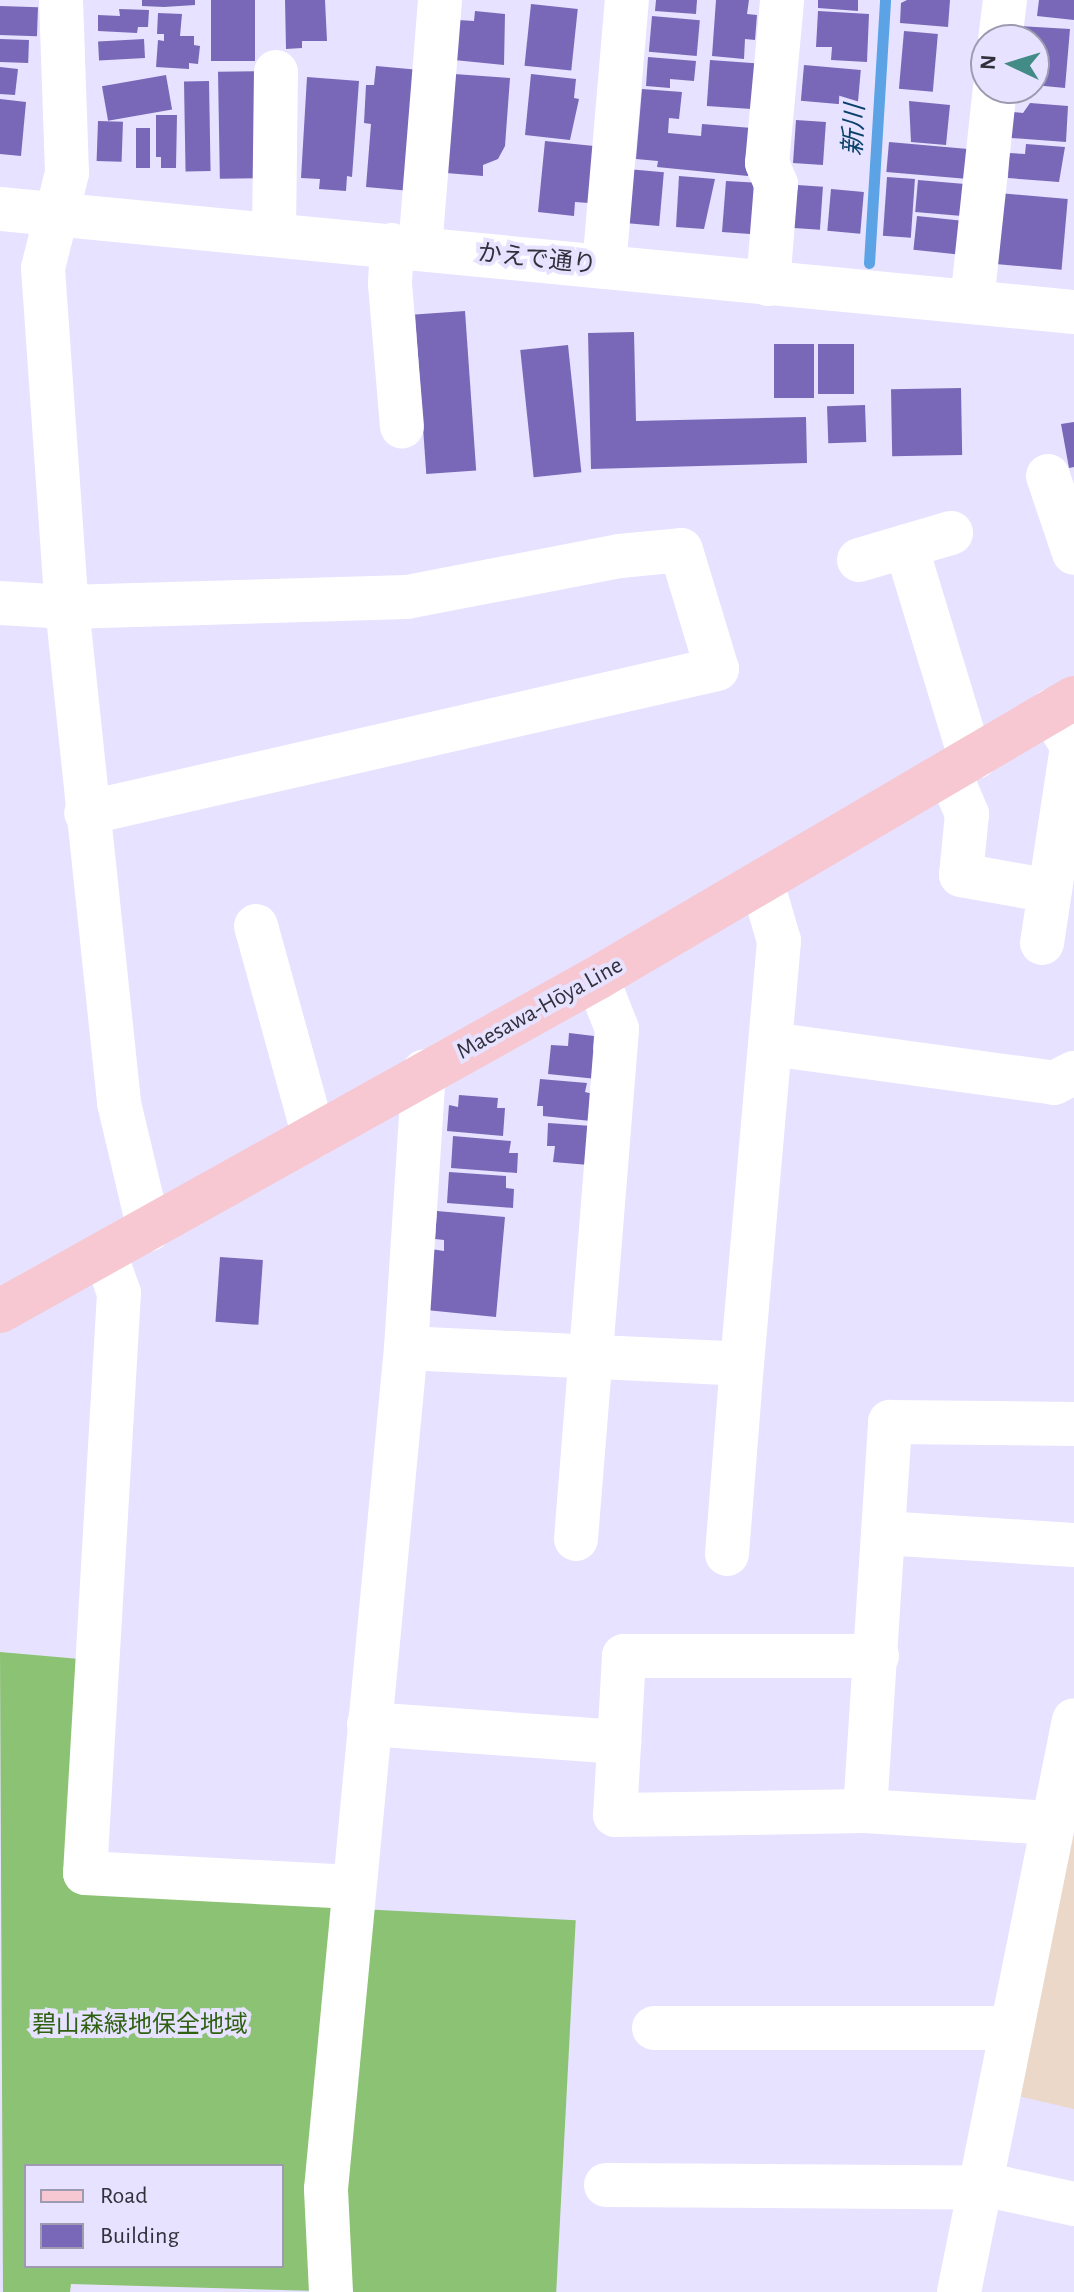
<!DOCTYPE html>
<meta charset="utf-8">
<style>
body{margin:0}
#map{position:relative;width:1074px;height:2292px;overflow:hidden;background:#e6e2ff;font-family:"Alegreya Sans","Noto Sans JP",sans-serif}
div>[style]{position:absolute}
.education>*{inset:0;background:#ecd8c9}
.forest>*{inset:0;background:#8cc273;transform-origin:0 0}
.stream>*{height:11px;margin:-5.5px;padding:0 5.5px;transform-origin:5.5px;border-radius:5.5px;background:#5ba3e4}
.building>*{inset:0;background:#7968b8;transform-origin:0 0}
.minor>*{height:44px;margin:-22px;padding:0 22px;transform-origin:22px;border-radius:22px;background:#fff}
.major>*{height:44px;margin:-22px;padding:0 22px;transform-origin:22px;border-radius:22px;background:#f7c8d1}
span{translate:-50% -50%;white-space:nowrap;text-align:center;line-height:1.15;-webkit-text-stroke:8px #e6e2ff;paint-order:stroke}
.street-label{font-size:24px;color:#31303b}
.park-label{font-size:24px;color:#2f6111}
.water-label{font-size:26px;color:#0a416b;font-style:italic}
.legend{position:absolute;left:24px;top:2164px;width:260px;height:104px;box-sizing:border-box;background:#e6e2ff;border:2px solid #9e9bb1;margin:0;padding:10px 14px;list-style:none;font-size:24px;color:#31303b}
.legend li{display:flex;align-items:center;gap:16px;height:40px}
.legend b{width:40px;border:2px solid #9e9bb1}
.north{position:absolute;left:970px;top:24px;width:80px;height:80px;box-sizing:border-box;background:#e6e2ff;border:2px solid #9e9bb1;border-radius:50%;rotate:274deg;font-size:22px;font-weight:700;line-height:32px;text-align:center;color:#31303b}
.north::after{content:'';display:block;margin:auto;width:28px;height:36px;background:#438b86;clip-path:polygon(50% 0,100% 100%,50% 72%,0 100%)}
</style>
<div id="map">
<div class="education">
<i style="clip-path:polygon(1074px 1833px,1074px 2109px,1018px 2096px)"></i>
</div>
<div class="forest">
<i style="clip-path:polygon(evenodd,0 1652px,91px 1660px,73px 1881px,343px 1897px,318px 2291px,71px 2284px,70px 2292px,3px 2292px,0 1652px,26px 2166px,282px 2166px,282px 2266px,26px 2266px,26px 2166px)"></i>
<i style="left:360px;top:1909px;width:216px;height:383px;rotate:3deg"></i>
</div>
<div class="stream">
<i style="left:869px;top:263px;width:263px;rotate:-86.5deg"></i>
</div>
<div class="building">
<i style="clip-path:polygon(142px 0,195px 0,195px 5px,164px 7px,142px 6px)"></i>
<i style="left:211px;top:0;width:44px;height:61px"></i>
<i style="clip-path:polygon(285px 0,325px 0,327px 41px,302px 41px,302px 48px,286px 49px)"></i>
<i style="clip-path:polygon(656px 0,697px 0,696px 14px,655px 11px)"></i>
<i style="clip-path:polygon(716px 0,749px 0,747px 14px,757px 15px,755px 40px,745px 39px,744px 59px,712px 56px)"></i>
<i style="clip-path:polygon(818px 0,858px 0,858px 11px,818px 8px)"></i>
<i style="clip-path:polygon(907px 0,950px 0,948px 27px,900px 23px,901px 3px)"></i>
<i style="clip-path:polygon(1039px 0,1074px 0,1074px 20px,1037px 16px)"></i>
<i style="left:531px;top:4px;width:47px;height:62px;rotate:6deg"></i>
<i style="left:0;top:6px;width:38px;height:29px;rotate:2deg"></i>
<i style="clip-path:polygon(119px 9px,149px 10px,148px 27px,138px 27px,137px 33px,98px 31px,98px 15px,120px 16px)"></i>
<i style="clip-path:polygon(475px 11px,505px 14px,504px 65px,454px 60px,458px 20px,474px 21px)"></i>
<i style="clip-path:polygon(818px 11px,869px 14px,867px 62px,831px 60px,832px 47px,816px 47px)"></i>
<i style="clip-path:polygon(158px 13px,182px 14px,180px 36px,194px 36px,194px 45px,200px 46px,198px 64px,189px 63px,189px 69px,156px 67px,158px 40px,164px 41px,164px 34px,157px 34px)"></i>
<i style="left:652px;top:16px;width:48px;height:36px;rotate:5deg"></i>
<i style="clip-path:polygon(1019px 26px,1070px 29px,1065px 88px,1034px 85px,1034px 40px,1018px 40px)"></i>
<i style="left:904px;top:31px;width:34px;height:58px;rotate:5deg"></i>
<i style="left:0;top:39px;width:29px;height:23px;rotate:2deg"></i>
<i style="left:144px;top:39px;width:19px;height:46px;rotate:87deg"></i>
<i style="clip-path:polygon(648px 57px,696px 61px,694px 81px,670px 79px,670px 88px,646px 86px)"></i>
<i style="left:710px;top:60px;width:45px;height:46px;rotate:4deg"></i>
<i style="left:804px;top:65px;width:57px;height:36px;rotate:5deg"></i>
<i style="clip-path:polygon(376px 66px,420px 70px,411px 191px,366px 187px,371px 124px,364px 123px,366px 85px,374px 85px)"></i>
<i style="clip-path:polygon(0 67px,18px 69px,15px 95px,0 94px)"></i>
<i style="left:264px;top:71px;width:107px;height:46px;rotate:89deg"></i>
<i style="clip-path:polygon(454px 74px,510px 78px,505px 146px,498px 159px,483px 165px,483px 176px,446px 173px)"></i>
<i style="clip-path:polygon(531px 74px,576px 79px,574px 98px,579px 99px,570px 140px,525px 135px)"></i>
<i style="left:166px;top:75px;width:35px;height:65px;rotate:80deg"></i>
<i style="clip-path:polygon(307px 77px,359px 81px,352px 177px,347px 176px,346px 191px,319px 189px,320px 179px,301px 178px)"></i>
<i style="left:209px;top:81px;width:90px;height:25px;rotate:89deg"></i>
<i style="clip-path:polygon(642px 89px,682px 92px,679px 119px,669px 118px,668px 133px,701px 136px,702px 124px,752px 128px,748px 176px,657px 167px,658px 161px,636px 159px)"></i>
<i style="clip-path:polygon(0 99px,26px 102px,21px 156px,0 154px)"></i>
<i style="clip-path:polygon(909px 101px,950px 105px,946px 145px,911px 142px)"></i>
<i style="clip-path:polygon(1030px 103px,1068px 106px,1066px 142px,1011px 138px,1013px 112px,1023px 113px)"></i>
<i style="clip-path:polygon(156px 115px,177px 115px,176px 168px,161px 168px,161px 157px,156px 157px)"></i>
<i style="left:796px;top:120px;width:30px;height:43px;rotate:4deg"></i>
<i style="left:98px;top:121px;width:25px;height:40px;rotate:2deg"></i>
<i style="left:136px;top:128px;width:14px;height:40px"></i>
<i style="clip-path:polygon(545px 141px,594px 146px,589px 203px,575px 202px,574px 216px,538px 212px)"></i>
<i style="left:889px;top:142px;width:85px;height:30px;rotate:5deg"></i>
<i style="clip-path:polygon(1026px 144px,1065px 147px,1059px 182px,1008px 178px,1009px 153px,1025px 154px)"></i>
<i style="left:627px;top:169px;width:37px;height:54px;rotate:5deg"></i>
<i style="clip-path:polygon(679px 176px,715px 179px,704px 229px,676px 227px)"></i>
<i style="left:887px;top:177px;width:28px;height:59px;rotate:4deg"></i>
<i style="left:918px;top:180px;width:47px;height:32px;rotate:5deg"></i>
<i style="clip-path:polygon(726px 181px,762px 183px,759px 227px,750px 234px,722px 232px)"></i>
<i style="left:797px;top:185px;width:26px;height:43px;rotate:4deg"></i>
<i style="left:831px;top:189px;width:33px;height:42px;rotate:5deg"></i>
<i style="left:999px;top:193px;width:69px;height:71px;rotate:5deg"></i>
<i style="left:917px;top:216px;width:50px;height:34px;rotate:6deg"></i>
<i style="left:465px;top:311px;width:160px;height:50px;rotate:86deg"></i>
<i style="clip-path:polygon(634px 332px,636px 421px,806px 417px,807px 463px,591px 469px,588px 333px)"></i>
<i style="left:774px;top:344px;width:40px;height:54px"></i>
<i style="left:854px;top:344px;width:50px;height:36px;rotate:90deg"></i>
<i style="left:568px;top:345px;width:128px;height:48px;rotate:84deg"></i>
<i style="left:961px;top:388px;width:67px;height:70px;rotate:89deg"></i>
<i style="left:865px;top:405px;width:37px;height:38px;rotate:88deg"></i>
<i style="clip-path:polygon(1074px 422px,1074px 467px,1069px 468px,1061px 424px)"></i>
<i style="clip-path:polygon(569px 1033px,594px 1036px,593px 1050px,601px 1051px,597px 1079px,548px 1074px,551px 1045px,568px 1046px)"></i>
<i style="clip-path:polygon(540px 1079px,587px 1083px,585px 1092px,593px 1094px,591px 1121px,543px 1116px,543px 1106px,537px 1106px)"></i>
<i style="clip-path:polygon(459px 1095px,498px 1098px,497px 1108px,505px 1108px,503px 1136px,447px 1131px,449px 1105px,458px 1107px)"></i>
<i style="clip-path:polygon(548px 1123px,592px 1126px,589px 1165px,553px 1162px,555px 1146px,547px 1146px)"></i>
<i style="clip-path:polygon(453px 1136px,511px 1141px,509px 1153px,518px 1153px,517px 1173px,451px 1168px)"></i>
<i style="clip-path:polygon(449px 1172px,506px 1176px,506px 1188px,514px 1189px,513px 1208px,447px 1203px)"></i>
<i style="clip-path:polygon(437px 1211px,505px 1217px,496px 1317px,426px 1310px,431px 1249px,444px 1251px,444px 1240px,435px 1239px)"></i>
<i style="left:220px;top:1257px;width:43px;height:65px;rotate:4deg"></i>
</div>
<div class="minor">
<i style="left:61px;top:0;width:173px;rotate:88deg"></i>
<i style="left:67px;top:173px;width:98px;rotate:104.2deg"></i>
<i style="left:43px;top:268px;width:340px;rotate:86deg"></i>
<i style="left:67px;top:607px;width:499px;rotate:84deg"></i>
<i style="left:119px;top:1103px;width:130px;rotate:76.7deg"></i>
<i style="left:1000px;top:40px;width:40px;rotate:-82.9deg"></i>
<i style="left:0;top:209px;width:1079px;rotate:5.48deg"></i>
<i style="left:274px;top:234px;width:162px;rotate:-89.3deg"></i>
<i style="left:392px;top:245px;width:39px;rotate:93deg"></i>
<i style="left:390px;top:284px;width:143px;rotate:85.2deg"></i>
<i style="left:420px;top:249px;width:250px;rotate:-85.4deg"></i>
<i style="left:604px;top:267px;width:268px;rotate:-85.1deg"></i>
<i style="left:768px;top:284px;width:100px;rotate:-85.4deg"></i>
<i style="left:776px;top:184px;width:23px;rotate:-113deg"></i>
<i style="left:767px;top:163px;width:164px;rotate:-84.7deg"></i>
<i style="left:972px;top:302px;width:215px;rotate:-83.9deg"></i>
<i style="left:1048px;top:476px;width:81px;rotate:71.3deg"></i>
<i style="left:906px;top:546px;width:203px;rotate:73.1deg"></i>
<i style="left:965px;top:740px;width:20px;rotate:57deg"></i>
<i style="left:859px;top:560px;width:96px;rotate:-16.4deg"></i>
<i style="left:0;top:603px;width:67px;rotate:3.4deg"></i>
<i style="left:67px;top:607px;width:340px;rotate:-1.7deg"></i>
<i style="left:407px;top:597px;width:217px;rotate:-10.9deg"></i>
<i style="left:620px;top:556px;width:61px;rotate:-5.6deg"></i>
<i style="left:681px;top:550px;width:124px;rotate:73.2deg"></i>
<i style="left:717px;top:669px;width:647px;rotate:167.14deg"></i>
<i style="left:949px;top:772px;width:46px;rotate:66.8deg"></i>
<i style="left:967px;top:814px;width:61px;rotate:95.6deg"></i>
<i style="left:961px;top:875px;width:90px;rotate:10.2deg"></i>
<i style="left:256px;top:926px;width:218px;rotate:74.6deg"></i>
<i style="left:1042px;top:943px;width:199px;rotate:-81.3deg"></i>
<i style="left:1072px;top:746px;width:41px;rotate:-121deg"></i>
<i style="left:771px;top:1044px;width:286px;rotate:7.8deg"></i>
<i style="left:1054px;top:1083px;width:22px;rotate:-27deg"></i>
<i style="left:105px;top:1254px;width:41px;rotate:70.3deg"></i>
<i style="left:119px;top:1293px;width:581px;rotate:93.35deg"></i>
<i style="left:85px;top:1873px;width:269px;rotate:3deg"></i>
<i style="left:406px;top:1348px;width:336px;rotate:2.7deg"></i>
<i style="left:742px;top:1364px;width:425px;rotate:-85deg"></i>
<i style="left:779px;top:941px;width:60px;rotate:-106.3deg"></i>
<i style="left:883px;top:1533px;width:191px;rotate:3.6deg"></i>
<i style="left:576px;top:1539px;width:512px;rotate:-85.4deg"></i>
<i style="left:617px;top:1029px;width:55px;rotate:-111.4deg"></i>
<i style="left:727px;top:1554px;width:191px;rotate:-85.5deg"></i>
<i style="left:877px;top:1656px;width:253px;rotate:180deg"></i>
<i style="left:624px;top:1656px;width:159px;rotate:93.2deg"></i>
<i style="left:615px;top:1815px;width:250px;rotate:-0.9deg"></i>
<i style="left:865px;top:1811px;width:185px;rotate:3.7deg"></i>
<i style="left:369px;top:1724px;width:251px;rotate:4.1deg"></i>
<i style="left:865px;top:1811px;width:390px;rotate:-86.3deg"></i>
<i style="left:890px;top:1422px;width:184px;rotate:0.6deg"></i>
<i style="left:654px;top:2028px;width:357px"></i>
<i style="left:606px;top:2185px;width:395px;rotate:0.4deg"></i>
<i style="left:1001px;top:2188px;width:75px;rotate:12.4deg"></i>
<i style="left:331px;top:2292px;width:103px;rotate:-92.8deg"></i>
<i style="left:326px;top:2189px;width:845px;rotate:-84.57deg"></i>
<i style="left:406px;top:1348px;width:277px;rotate:-86.3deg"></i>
<i style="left:959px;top:2292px;width:583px;rotate:-78.63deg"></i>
</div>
<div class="major">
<i style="left:0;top:1311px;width:684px;rotate:-29.15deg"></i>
<i style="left:597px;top:978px;width:553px;rotate:-30.41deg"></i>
</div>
<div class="street-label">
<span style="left:537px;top:260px;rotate:6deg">かえで通り</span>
<span style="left:540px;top:1009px;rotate:-29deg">Maesawa-Hōya Line</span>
</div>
<div class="park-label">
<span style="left:140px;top:2026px">碧山森緑地保全地域</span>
</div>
<div class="water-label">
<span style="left:855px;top:130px;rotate:-87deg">新川</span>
</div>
<ul class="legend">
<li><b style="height:10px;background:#f7c8d1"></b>Road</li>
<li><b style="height:22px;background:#7968b8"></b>Building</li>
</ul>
<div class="north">N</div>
</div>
